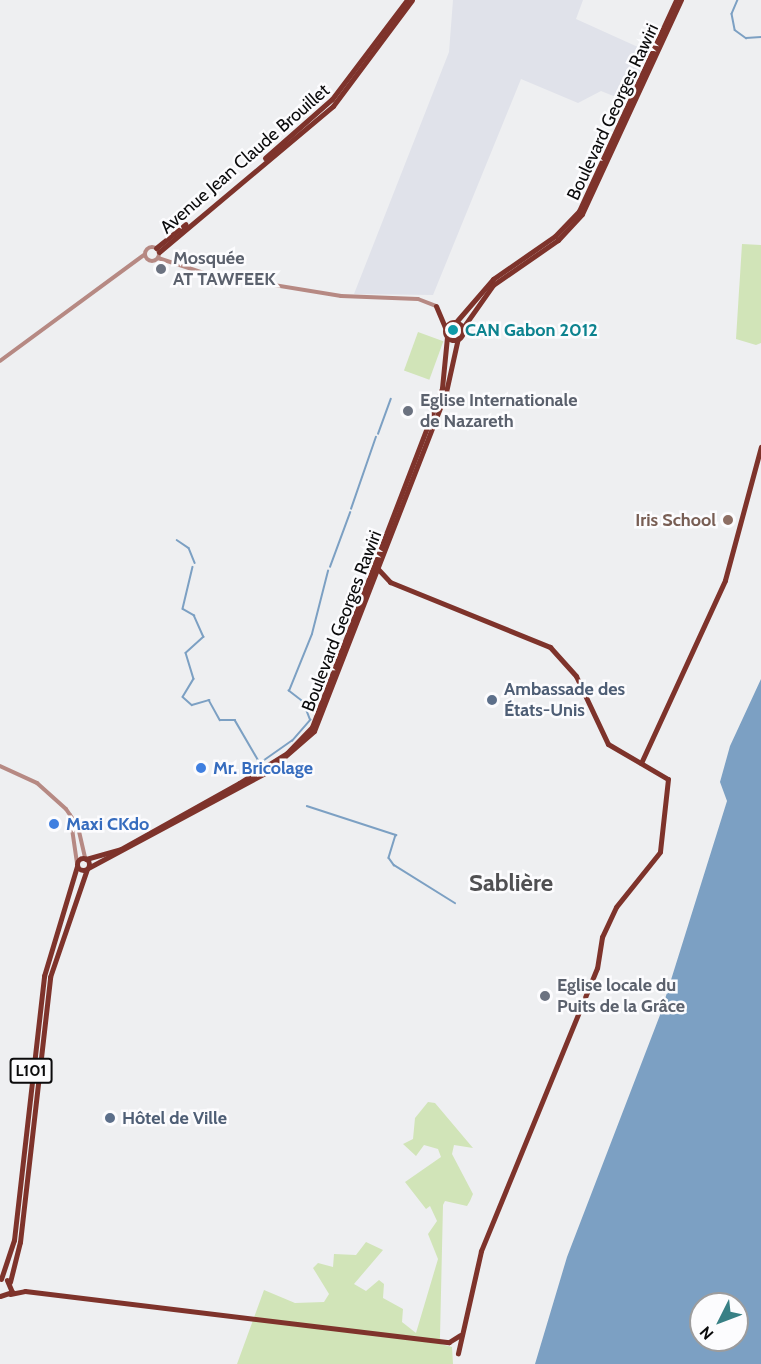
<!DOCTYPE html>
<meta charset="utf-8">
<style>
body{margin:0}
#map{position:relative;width:761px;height:1364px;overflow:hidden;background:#eeeff1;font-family:Cabin,sans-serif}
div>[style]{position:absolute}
.built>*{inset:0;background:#e0e2ea}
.green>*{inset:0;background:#d1e4b8;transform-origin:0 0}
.water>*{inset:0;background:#7ca0c3}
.stream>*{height:1.5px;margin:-0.75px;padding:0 0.75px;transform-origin:0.75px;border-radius:0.75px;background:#7ca0c3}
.minor>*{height:4px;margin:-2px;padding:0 2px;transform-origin:2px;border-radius:2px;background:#b68983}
.minor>.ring{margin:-2px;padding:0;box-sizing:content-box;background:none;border:4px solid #b68983;border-radius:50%}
.major>*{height:5px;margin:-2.5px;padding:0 2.5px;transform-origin:2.5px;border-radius:2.5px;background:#7e332b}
.major>.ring{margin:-2.5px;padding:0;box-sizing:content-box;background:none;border:5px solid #7e332b;border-radius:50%}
.dots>*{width:16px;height:16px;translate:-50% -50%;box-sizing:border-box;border:3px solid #fcfcfe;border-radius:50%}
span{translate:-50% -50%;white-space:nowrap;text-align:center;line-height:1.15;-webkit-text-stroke:5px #fcfcfe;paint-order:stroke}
.shield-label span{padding:2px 4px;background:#fcfcfe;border:2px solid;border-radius:4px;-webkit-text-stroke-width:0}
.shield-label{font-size:16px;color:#0b0b0c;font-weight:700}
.street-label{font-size:18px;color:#0b0b0c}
.worship-label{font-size:18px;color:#5b616d;font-weight:700}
.left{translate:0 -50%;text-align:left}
.culture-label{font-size:18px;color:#0d838f;font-weight:700}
.education-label{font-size:18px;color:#785e54;font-weight:700}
.right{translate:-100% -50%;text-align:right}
.service-label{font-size:18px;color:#4e5e75;font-weight:700}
.shop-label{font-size:18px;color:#366cbe;font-weight:700}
.district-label{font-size:24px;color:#505052;font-weight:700}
.north{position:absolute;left:689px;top:1292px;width:60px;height:60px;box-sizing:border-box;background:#fcfcfe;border:2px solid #9c9c9d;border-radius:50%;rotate:228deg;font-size:16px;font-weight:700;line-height:24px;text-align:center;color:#0b0b0c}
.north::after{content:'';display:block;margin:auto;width:21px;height:27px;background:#388085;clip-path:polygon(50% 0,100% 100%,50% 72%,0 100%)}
</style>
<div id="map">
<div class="built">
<i style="clip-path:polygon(453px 0,583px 0,576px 19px,649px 52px,626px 101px,601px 91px,578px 103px,521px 79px,433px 295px,354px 294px,449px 52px)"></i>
</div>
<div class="green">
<i style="clip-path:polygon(742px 244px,761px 245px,761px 343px,756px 345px,736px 339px)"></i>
<i style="left:418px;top:332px;width:27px;height:41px;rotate:20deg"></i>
<i style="clip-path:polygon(428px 1102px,435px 1103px,473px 1148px,454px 1145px,452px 1154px,473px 1194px,470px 1201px,467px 1206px,445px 1201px,443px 1205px,440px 1337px,441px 1344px,452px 1347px,453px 1364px,237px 1364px,264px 1290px,295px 1303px,324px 1302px,329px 1294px,313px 1268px,318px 1263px,333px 1267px,334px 1254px,356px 1255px,366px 1242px,383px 1250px,354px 1284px,366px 1291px,379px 1280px,384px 1284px,383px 1298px,403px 1309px,402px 1322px,416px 1333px,438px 1259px,428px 1234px,437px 1221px,430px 1206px,426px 1209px,405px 1182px,441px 1157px,438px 1149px,424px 1145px,416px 1156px,403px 1144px,413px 1139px,415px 1118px)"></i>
</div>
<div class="water">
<i style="clip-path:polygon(evenodd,761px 679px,761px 1364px,535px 1364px,567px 1257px,660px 1015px,727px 801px,720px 782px,730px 746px,761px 679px,701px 1304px,737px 1304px,737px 1340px,701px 1340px,701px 1304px)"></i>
</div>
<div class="stream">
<i style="left:738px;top:0;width:15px;rotate:113deg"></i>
<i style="left:732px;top:14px;width:16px;rotate:79deg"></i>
<i style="left:735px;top:30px;width:14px;rotate:36deg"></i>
<i style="left:746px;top:38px;width:15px;rotate:-4deg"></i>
<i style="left:378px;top:434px;width:37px;rotate:-70deg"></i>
<i style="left:351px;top:509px;width:76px;rotate:-70.9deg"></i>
<i style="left:177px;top:540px;width:14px;rotate:34deg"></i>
<i style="left:189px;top:548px;width:16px;rotate:68deg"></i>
<i style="left:193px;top:567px;width:43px;rotate:103.4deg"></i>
<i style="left:183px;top:609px;width:13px;rotate:29deg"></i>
<i style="left:194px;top:615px;width:24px;rotate:66deg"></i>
<i style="left:204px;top:637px;width:24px;rotate:138deg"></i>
<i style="left:186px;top:653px;width:27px;rotate:73deg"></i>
<i style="left:194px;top:679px;width:21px;rotate:121deg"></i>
<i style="left:183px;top:697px;width:12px;rotate:42deg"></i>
<i style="left:192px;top:705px;width:18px;rotate:-16deg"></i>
<i style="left:209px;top:700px;width:23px;rotate:61deg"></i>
<i style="left:220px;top:720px;width:15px"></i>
<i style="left:235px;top:720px;width:50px;rotate:59.8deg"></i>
<i style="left:260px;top:763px;width:39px;rotate:-35deg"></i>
<i style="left:292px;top:741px;width:28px;rotate:-49deg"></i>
<i style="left:310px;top:720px;width:19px;rotate:-111deg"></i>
<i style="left:303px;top:702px;width:18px;rotate:-142deg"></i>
<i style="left:289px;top:691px;width:61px;rotate:-68deg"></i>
<i style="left:312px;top:634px;width:65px;rotate:-75.7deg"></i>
<i style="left:330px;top:567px;width:58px;rotate:-69.7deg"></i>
<i style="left:307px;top:806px;width:94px;rotate:18deg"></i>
<i style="left:396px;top:835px;width:24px;rotate:107deg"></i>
<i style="left:389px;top:858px;width:9px;rotate:54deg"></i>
<i style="left:394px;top:865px;width:72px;rotate:31.9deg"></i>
</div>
<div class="minor">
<i class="ring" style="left:145px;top:247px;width:10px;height:10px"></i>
<i style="left:158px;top:258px;width:52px;rotate:18.1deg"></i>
<i style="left:207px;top:274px;width:136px;rotate:9.3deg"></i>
<i style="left:341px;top:296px;width:77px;rotate:2.2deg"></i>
<i style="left:418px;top:299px;width:19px;rotate:21deg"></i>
<i style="left:0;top:361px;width:179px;rotate:-36.4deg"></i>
<i style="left:0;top:766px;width:41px;rotate:24.7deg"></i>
<i style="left:37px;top:783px;width:39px;rotate:42deg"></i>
<i style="left:66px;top:809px;width:22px;rotate:56deg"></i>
<i style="left:78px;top:827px;width:32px;rotate:77deg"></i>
<i style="left:70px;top:815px;width:49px;rotate:81.7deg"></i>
</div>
<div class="major">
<i style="left:265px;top:158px;width:89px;rotate:-41.4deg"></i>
<i style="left:332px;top:99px;width:124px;rotate:-52.9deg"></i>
<i style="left:156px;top:248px;width:38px;rotate:-39deg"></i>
<i style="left:159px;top:252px;width:227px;rotate:-40deg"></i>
<i style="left:333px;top:106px;width:132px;rotate:-53.3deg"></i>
<i style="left:436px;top:306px;width:23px;rotate:67deg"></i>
<i style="left:456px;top:322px;width:57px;rotate:-49.3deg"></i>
<i style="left:493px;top:279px;width:75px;rotate:-34.7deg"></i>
<i style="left:555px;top:236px;width:35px;rotate:-46deg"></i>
<i style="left:579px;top:211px;width:232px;rotate:-65.3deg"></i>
<i class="ring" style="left:445px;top:322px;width:13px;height:13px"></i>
<i style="left:462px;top:329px;width:54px;rotate:-54.8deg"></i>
<i style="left:493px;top:285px;width:79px;rotate:-34.7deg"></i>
<i style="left:558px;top:240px;width:35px;rotate:-47deg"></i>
<i style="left:582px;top:214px;width:236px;rotate:-65.2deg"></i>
<i style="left:378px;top:569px;width:18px;rotate:47deg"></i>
<i style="left:390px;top:582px;width:173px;rotate:22.1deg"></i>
<i style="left:550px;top:647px;width:39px;rotate:48deg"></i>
<i style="left:576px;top:676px;width:75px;rotate:64.8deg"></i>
<i style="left:608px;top:744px;width:69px;rotate:30.3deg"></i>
<i style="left:668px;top:779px;width:73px;rotate:96.3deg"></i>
<i style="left:660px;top:852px;width:70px;rotate:128.7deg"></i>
<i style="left:616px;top:907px;width:33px;rotate:115deg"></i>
<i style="left:602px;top:937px;width:31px;rotate:99deg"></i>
<i style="left:597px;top:968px;width:306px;rotate:112.3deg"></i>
<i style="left:481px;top:1251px;width:105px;rotate:102.7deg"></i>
<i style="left:641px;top:763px;width:201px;rotate:-65.3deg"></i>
<i style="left:725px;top:580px;width:138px;rotate:-74.9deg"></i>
<i class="ring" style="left:77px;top:858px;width:7px;height:7px"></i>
<i style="left:86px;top:859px;width:36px;rotate:-16deg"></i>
<i style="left:121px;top:849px;width:135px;rotate:-29.2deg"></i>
<i style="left:239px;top:783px;width:57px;rotate:-32deg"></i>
<i style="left:287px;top:753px;width:36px;rotate:-46deg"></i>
<i style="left:312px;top:727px;width:363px;rotate:-69deg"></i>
<i style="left:442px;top:388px;width:51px;rotate:-84.4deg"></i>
<i style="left:88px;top:868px;width:203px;rotate:-28.2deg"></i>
<i style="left:267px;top:772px;width:62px;rotate:-41.1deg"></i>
<i style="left:314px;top:731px;width:364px;rotate:-68.7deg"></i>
<i style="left:446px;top:392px;width:55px;rotate:-77.5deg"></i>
<i style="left:1px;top:1279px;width:41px;rotate:-71.6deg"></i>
<i style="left:14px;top:1240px;width:266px;rotate:-83.5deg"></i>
<i style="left:44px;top:976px;width:115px;rotate:-73.3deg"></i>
<i style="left:10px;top:1282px;width:41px;rotate:-76deg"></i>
<i style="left:20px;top:1242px;width:267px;rotate:-83.5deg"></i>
<i style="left:50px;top:977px;width:114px;rotate:-71.1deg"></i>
<i style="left:10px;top:1294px;width:15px;rotate:-11deg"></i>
<i style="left:25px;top:1291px;width:427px;rotate:6.9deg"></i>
<i style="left:449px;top:1342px;width:13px;rotate:-32deg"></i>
<i style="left:0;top:1296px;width:13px;rotate:-18deg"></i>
<i style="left:12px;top:1292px;width:13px;rotate:-113deg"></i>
</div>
<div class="dots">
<i style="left:161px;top:269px;background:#6b7280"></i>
<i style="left:453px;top:330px;background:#0f9aa8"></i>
<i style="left:408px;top:411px;background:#6b7280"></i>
<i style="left:728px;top:520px;background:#8d6e63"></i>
<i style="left:492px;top:700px;background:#5c6f8a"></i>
<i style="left:201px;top:768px;background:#3f7fe0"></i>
<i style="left:54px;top:824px;background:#3f7fe0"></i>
<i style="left:545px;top:996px;background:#6b7280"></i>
<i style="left:110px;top:1118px;background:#5c6f8a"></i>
</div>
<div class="shield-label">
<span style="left:31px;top:1071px">L101</span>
</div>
<div class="street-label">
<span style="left:613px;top:112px;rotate:-65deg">Boulevard Georges Rawiri</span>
<span style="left:245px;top:159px;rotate:-41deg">Avenue Jean Claude Brouillet</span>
<span style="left:342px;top:621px;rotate:-69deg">Boulevard Georges Rawiri</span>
</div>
<div class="worship-label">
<span class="left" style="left:173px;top:269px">Mosquée<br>AT TAWFEEK</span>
<span class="left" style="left:420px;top:411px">Eglise Internationale<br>de Nazareth</span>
<span class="left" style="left:557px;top:996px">Eglise locale du<br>Puits de la Grâce</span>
</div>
<div class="culture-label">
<span class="left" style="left:465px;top:330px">CAN Gabon 2012</span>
</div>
<div class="education-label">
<span class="right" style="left:716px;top:520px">Iris School</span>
</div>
<div class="service-label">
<span class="left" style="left:504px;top:700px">Ambassade des<br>États-Unis</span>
<span class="left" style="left:122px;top:1118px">Hôtel de Ville</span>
</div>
<div class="shop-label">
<span class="left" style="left:213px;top:768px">Mr. Bricolage</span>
<span class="left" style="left:66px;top:824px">Maxi CKdo</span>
</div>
<div class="district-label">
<span style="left:511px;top:883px">Sablière</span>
</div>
<div class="north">N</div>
</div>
